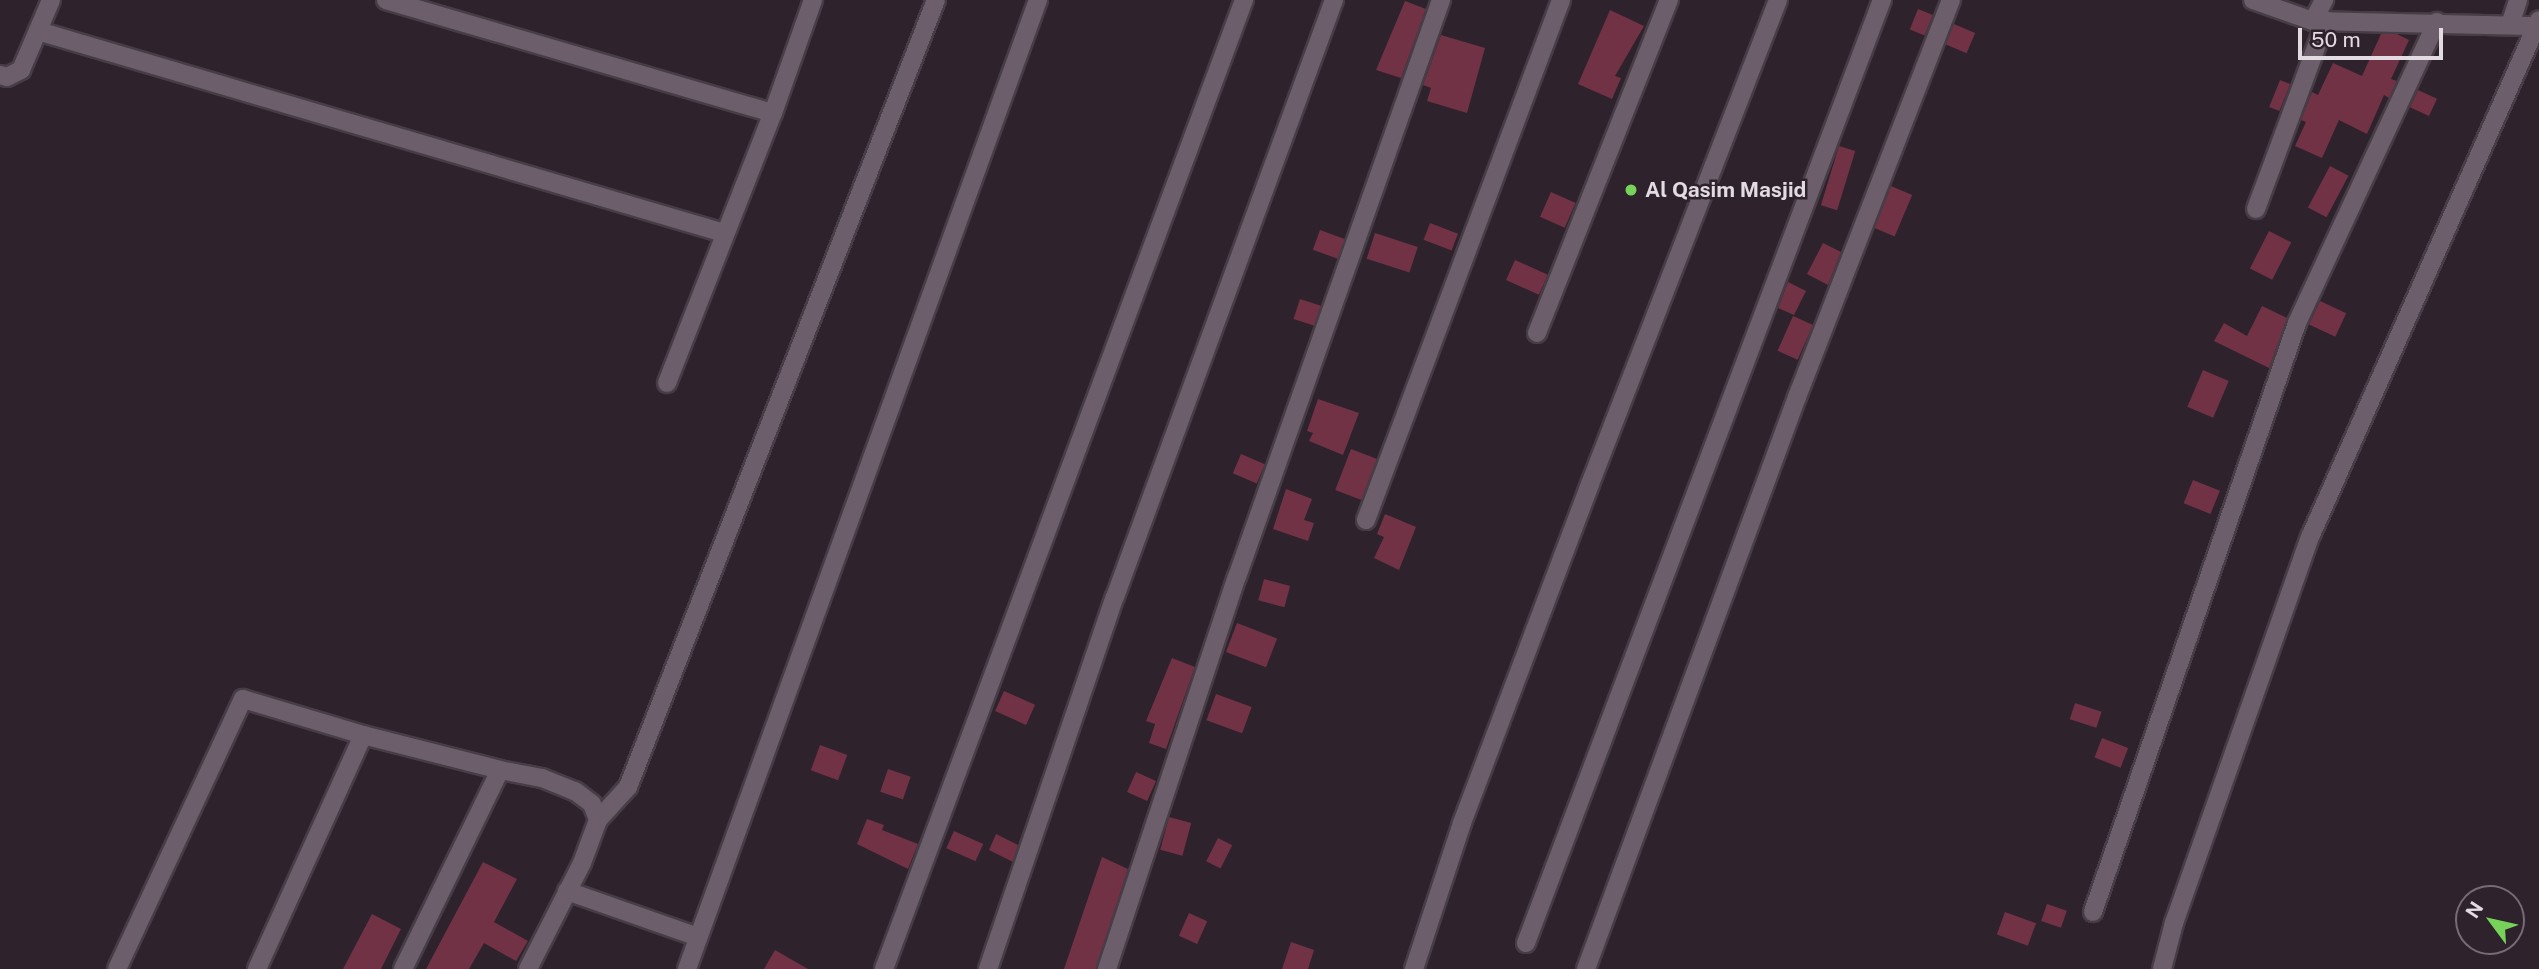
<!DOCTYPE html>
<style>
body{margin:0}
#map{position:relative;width:2539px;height:969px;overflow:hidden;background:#2e222d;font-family:"Public Sans",sans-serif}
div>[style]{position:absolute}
.building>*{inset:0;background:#713245;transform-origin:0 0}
.roads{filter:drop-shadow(2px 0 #473d46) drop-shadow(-2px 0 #473d46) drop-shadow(0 2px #473d46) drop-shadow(0 -2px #473d46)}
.minor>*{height:18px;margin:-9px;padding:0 9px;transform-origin:9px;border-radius:9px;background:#6c5f6b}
.dots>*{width:19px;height:19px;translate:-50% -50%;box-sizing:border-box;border:4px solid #2e222d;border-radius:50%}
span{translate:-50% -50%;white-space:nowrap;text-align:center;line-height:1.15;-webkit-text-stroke:5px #2e222d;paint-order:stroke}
.poi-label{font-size:21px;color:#e3dbe2;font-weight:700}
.left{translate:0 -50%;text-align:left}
.north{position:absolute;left:2455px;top:885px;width:70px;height:70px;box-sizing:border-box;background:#2e222d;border:2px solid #766c75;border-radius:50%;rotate:303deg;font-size:19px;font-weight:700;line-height:28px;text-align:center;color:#e3dbe2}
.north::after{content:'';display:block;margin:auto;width:24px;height:32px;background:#77d259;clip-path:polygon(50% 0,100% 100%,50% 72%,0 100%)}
.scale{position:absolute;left:2298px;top:28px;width:145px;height:32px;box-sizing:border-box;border:4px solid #e3dbe2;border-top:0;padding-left:9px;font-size:21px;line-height:24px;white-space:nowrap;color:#e3dbe2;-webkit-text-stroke:5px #2e222d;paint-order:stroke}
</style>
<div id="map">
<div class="building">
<i style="clip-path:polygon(1405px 1px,1426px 9px,1401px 78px,1376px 70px)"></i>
<i style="left:1918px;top:9px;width:16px;height:22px;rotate:22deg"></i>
<i style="clip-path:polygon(1610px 10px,1644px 26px,1615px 76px,1621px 78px,1612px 99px,1578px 84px)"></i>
<i style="left:1954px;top:24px;width:23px;height:22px;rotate:23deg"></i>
<i style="clip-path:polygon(2381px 34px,2397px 34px,2409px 40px,2391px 79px,2397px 81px,2389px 98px,2384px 95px,2367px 134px,2339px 120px,2322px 158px,2295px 146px,2306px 122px,2301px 120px,2312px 92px,2318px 95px,2333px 63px,2362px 76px)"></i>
<i style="clip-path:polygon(1441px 35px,1485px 48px,1467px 113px,1427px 101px,1431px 88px,1423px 85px)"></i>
<i style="left:2280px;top:80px;width:11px;height:29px;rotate:22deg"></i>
<i style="left:2418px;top:90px;width:21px;height:19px;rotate:25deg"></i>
<i style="left:1839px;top:146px;width:17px;height:62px;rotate:17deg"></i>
<i style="left:2330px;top:166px;width:21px;height:47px;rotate:28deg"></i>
<i style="left:1891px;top:186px;width:23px;height:45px;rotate:23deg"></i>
<i style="left:1551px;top:192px;width:27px;height:27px;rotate:24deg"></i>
<i style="left:1430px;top:223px;width:30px;height:18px;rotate:21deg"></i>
<i style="left:1320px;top:230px;width:27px;height:21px;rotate:20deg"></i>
<i style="left:2269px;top:231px;width:25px;height:42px;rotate:27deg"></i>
<i style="left:1375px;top:233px;width:45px;height:27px;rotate:18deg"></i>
<i style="clip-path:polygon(1823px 243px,1841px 252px,1828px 285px,1807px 274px)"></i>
<i style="left:1515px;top:260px;width:36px;height:22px;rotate:24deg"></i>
<i style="clip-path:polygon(1788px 282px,1806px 291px,1794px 315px,1778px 308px)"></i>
<i style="left:1300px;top:299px;width:22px;height:21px;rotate:18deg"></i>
<i style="left:2320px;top:301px;width:29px;height:26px;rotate:25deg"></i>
<i style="clip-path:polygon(2262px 306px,2287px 318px,2269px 368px,2214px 341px,2224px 323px,2247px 336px)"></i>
<i style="left:1793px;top:316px;width:22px;height:38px;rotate:24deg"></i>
<i style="left:2203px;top:370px;width:28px;height:40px;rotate:23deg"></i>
<i style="clip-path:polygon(1318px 399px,1359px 413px,1343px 455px,1309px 441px,1313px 433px,1307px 431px)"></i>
<i style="left:1351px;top:449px;width:28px;height:44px;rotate:21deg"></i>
<i style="left:1241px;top:454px;width:26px;height:21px;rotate:23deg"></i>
<i style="left:2193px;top:480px;width:29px;height:25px;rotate:22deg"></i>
<i style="clip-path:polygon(1286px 489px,1312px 499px,1304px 520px,1314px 523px,1308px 541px,1273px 529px)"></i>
<i style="clip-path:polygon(1385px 514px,1416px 527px,1399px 570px,1374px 558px,1384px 537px,1377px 534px)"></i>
<i style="left:1264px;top:579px;width:27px;height:22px;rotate:15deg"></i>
<i style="left:1237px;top:623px;width:43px;height:31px;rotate:21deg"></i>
<i style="clip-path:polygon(1172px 658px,1195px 667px,1166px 749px,1149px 743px,1155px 724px,1146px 721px)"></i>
<i style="left:1004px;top:691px;width:34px;height:22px;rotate:24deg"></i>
<i style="left:1216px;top:694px;width:38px;height:28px;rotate:20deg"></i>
<i style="left:2075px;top:703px;width:28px;height:17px;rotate:18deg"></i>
<i style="left:2102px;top:738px;width:28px;height:21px;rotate:21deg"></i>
<i style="left:820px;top:745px;width:29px;height:27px;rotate:20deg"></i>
<i style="left:888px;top:769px;width:24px;height:24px;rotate:19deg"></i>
<i style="left:1136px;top:772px;width:22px;height:22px;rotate:24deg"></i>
<i style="left:1169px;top:817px;width:23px;height:34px;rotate:15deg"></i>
<i style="clip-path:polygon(867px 819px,884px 825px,882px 830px,918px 844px,908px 869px,857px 844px)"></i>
<i style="left:954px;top:831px;width:32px;height:19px;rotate:24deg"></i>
<i style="clip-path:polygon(996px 834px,1018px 845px,1013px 862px,989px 850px)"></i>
<i style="left:1218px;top:838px;width:16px;height:26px;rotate:27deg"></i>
<i style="clip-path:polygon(1102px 857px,1128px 869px,1096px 969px,1064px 969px)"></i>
<i style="clip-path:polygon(483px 862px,517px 879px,494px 922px,528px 941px,516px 961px,484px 943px,469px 969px,426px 969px)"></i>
<i style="left:2047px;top:904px;width:21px;height:18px;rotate:19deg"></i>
<i style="left:2005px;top:912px;width:33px;height:24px;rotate:20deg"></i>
<i style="left:1189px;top:913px;width:20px;height:25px;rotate:24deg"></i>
<i style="clip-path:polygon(372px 914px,401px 929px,381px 969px,343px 969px)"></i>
<i style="clip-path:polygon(1291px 942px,1314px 950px,1308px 969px,1282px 969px)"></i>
<i style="clip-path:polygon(775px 950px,808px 969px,764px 969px)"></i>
</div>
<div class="roads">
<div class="minor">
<i style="left:386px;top:0;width:403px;rotate:16.3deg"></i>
<i style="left:2253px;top:0;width:64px;rotate:19.3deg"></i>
<i style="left:2313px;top:21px;width:226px;rotate:1.3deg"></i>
<i style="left:2313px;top:21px;width:24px;rotate:-62deg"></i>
<i style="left:2510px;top:25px;width:26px;rotate:-72deg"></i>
<i style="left:38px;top:31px;width:715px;rotate:16.41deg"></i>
<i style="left:0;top:75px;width:7px;rotate:16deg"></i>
<i style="left:7px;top:77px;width:16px;rotate:-27deg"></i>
<i style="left:21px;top:70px;width:76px;rotate:-66.8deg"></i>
<i style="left:2256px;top:209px;width:201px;rotate:-69.6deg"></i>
<i style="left:1537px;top:333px;width:358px;rotate:-68.4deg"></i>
<i style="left:667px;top:383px;width:290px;rotate:-68.6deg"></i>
<i style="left:773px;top:113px;width:120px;rotate:-70.5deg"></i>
<i style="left:1366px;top:520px;width:555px;rotate:-69.44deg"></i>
<i style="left:598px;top:820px;width:45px;rotate:-47.7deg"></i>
<i style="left:628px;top:787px;width:845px;rotate:-68.63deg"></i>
<i style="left:567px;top:891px;width:139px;rotate:19.3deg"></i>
<i style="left:2093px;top:912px;width:623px;rotate:-70.9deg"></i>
<i style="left:2297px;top:323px;width:332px;rotate:-65.1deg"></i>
<i style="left:1526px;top:943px;width:1008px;rotate:-69.32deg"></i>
<i style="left:117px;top:969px;width:298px;rotate:-65deg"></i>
<i style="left:243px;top:699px;width:125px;rotate:16.7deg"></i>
<i style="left:363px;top:735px;width:141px;rotate:14.3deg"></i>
<i style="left:500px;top:770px;width:43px;rotate:10.8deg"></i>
<i style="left:542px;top:778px;width:35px;rotate:22deg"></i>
<i style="left:575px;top:791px;width:21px;rotate:37deg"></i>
<i style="left:592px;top:804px;width:17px;rotate:69deg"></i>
<i style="left:598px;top:820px;width:46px;rotate:110.4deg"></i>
<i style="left:582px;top:863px;width:119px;rotate:117deg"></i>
<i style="left:257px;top:969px;width:257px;rotate:-65.6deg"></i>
<i style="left:403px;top:969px;width:221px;rotate:-64deg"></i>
<i style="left:687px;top:969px;width:1031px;rotate:-70.09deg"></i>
<i style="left:884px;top:969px;width:1034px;rotate:-69.62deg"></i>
<i style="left:988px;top:969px;width:393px;rotate:-71.2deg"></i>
<i style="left:1115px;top:597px;width:636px;rotate:-69.86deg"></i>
<i style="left:1107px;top:969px;width:413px;rotate:-71.7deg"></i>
<i style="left:1237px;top:577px;width:612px;rotate:-70.53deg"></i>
<i style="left:1414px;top:969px;width:154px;rotate:-71.8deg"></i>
<i style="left:1462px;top:823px;width:362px;rotate:-69.3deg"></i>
<i style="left:1590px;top:484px;width:519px;rotate:-68.77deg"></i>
<i style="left:1586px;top:969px;width:610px;rotate:-69.75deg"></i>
<i style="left:1797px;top:397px;width:426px;rotate:-68.8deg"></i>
<i style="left:2162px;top:969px;width:48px;rotate:-75.4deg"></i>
<i style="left:2174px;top:923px;width:411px;rotate:-70.6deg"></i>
<i style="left:2311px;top:535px;width:563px;rotate:-66.12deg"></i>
</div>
</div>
<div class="dots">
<i style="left:1631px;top:190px;background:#77d259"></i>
</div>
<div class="poi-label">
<span class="left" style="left:1645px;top:190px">Al Qasim Masjid</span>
</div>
<div class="north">N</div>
<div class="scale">50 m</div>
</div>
